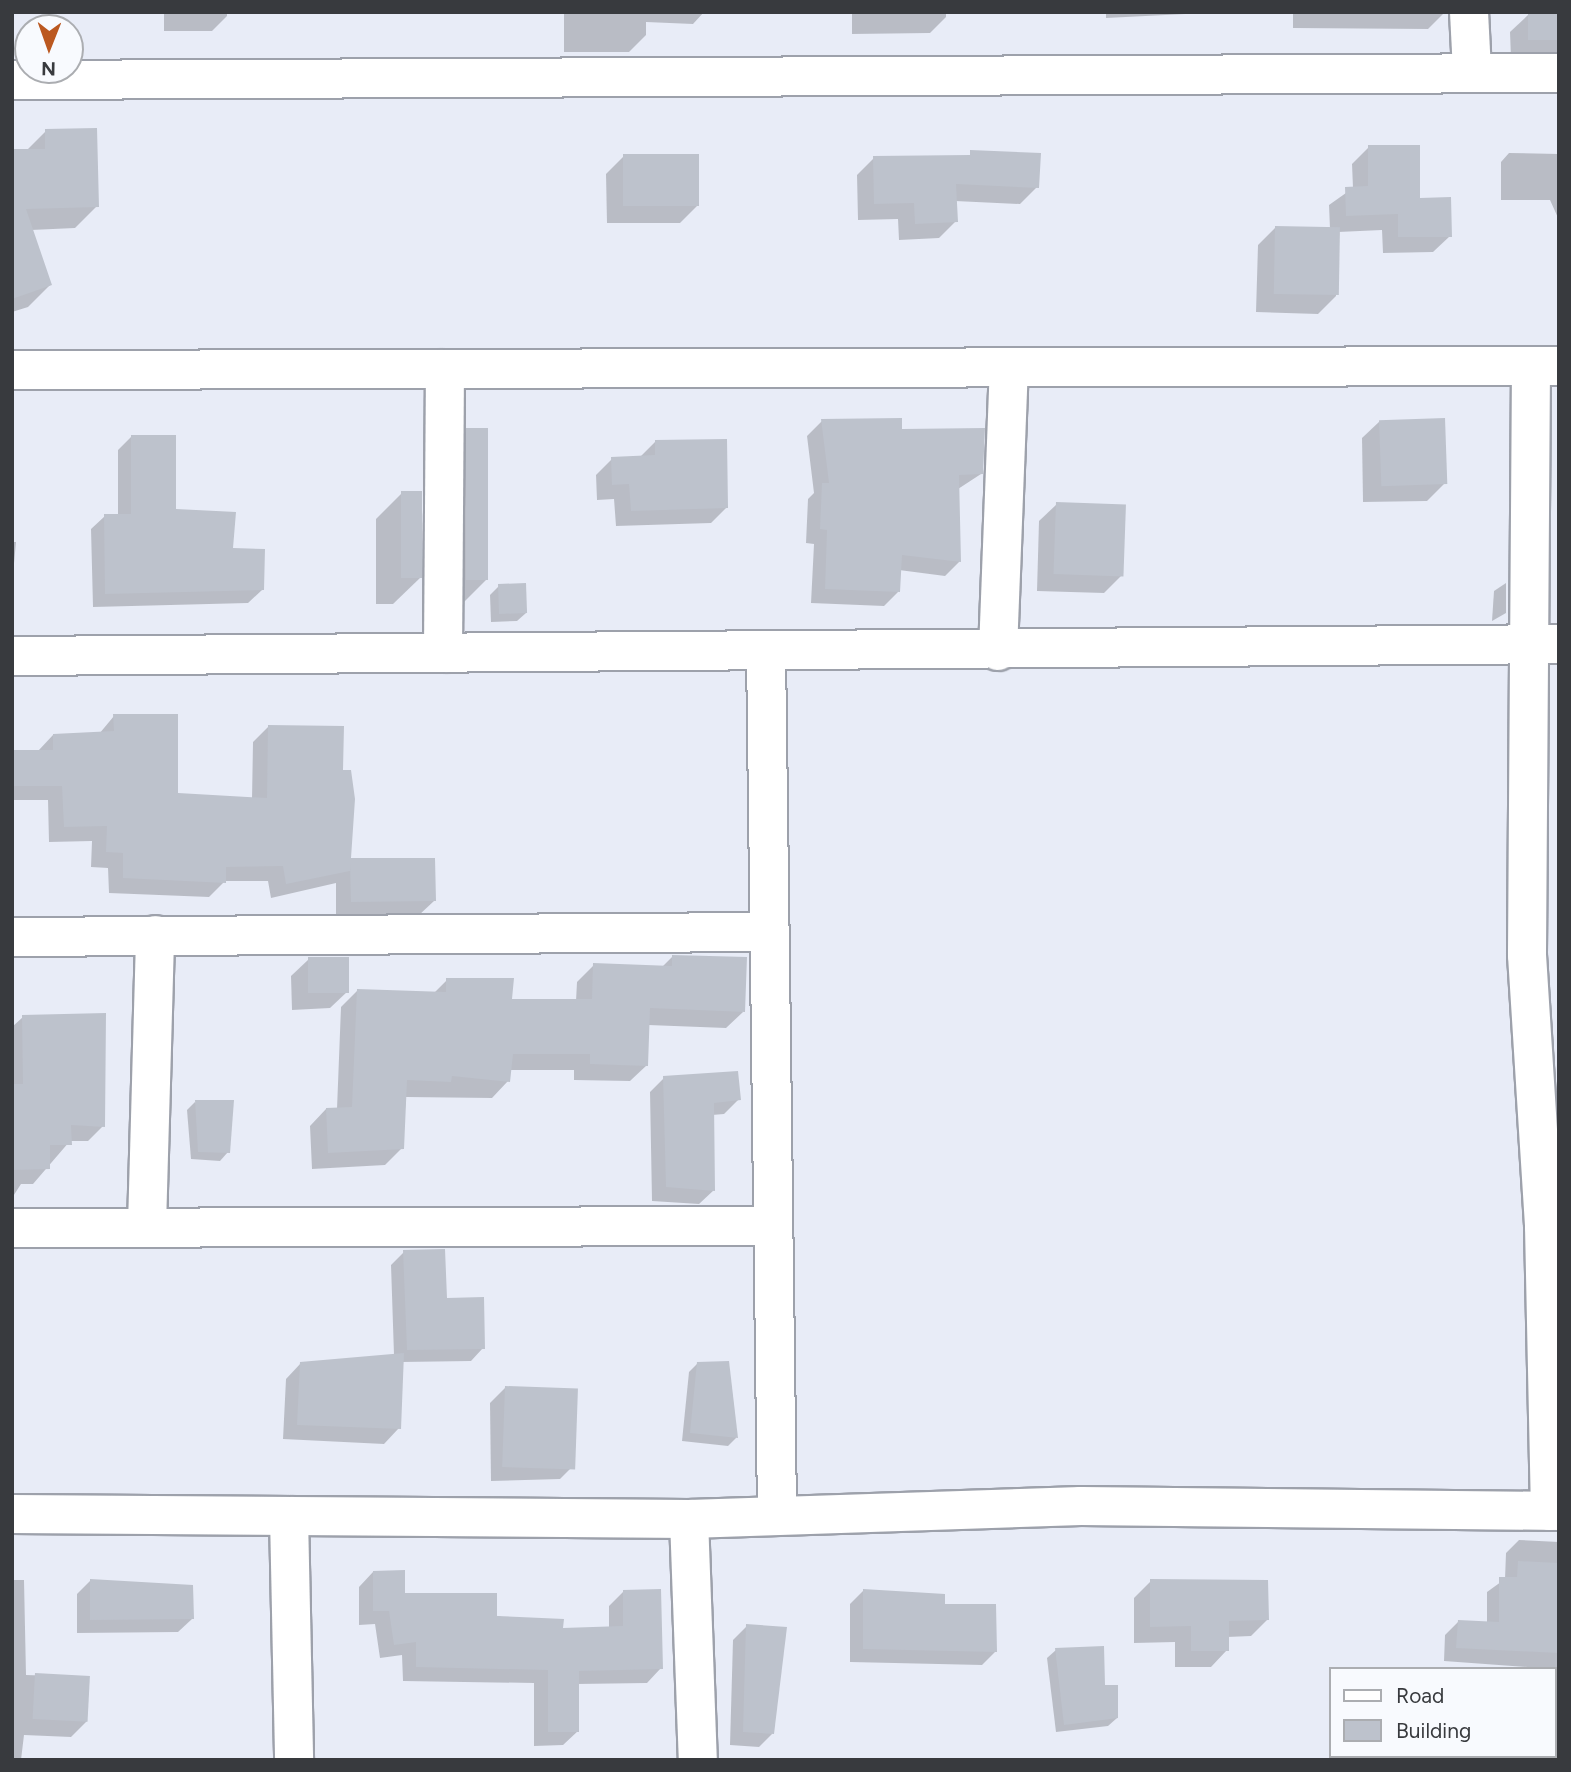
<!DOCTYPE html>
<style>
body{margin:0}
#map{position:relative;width:1571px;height:1772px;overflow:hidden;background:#e8ecf7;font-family:Figtree,sans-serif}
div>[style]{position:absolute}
.shadow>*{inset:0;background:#0003}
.building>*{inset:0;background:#bdc2cc;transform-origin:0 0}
.roads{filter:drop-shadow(2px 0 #9da1ab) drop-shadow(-2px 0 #9da1ab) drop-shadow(0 2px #9da1ab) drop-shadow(0 -2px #9da1ab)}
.minor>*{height:38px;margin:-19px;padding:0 19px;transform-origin:19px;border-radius:19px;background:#fff}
span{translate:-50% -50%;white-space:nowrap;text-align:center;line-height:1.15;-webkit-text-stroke:7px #f8fafe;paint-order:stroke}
.frame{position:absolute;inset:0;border:14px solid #383a3e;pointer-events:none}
.legend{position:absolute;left:1329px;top:1667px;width:228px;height:91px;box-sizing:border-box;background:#f8fafe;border:2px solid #abadb1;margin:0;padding:9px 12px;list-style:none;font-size:21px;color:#383a3e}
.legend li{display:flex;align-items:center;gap:14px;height:35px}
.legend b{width:35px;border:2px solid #abadb1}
.north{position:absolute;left:14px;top:14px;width:70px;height:70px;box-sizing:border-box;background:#f8fafe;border:2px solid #abadb1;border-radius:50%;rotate:181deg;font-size:19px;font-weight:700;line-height:28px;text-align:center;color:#383a3e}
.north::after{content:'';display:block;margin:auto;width:24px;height:32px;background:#bb5820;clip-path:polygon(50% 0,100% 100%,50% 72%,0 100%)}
</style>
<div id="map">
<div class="shadow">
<i style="clip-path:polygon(164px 12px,227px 12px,227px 16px,212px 31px,164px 31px)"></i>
<i style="clip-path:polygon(564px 12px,704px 12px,693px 24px,646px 22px,646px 35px,629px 52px,564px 52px)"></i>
<i style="clip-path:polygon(852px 12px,946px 12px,946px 17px,930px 33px,852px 34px)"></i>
<i style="clip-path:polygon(1106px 12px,1225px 12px,1106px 18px)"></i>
<i style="clip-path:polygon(1293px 12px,1445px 12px,1428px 29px,1293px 28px)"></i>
<i style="clip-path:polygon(1559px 14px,1559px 57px,1511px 58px,1510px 32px,1528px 15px)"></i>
<i style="clip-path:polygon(46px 131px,97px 206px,75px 228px,31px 230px,50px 285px,28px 307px,12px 312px,12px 151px,26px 151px)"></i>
<i style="clip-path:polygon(1369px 147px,1450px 236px,1433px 252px,1383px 253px,1382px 230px,1338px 232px,1336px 296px,1318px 314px,1256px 312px,1258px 245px,1276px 227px,1330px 229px,1329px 205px,1353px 188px,1352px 164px)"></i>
<i style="clip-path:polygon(1509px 153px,1559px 154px,1559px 220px,1550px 200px,1501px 200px,1501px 162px)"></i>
<i style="clip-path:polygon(624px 156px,698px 205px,680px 223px,607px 223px,606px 174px)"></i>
<i style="clip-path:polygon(874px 158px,1037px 187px,1020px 204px,955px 201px,956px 221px,939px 238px,899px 240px,898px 219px,858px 220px,857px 175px)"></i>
<i style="clip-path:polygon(822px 421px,900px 430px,981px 474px,958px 489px,960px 561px,945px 576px,899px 570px,898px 592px,884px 606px,811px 603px,814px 544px,806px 543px,808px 499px,814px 493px,807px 436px)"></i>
<i style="clip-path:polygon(1380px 421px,1445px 483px,1427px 501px,1363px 502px,1362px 438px)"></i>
<i style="clip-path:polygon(467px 431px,487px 579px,460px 606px,441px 457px)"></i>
<i style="clip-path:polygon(131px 437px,174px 511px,232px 550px,262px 590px,248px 603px,93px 607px,91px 529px,105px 516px,118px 516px,118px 450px)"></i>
<i style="clip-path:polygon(655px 442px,727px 507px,711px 523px,616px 526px,614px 499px,597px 500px,596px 475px,612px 459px,640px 457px)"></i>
<i style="clip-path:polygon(402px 493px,420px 578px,393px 604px,376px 604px,376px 519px)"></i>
<i style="clip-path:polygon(1057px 504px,1122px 575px,1104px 593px,1037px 591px,1039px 521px)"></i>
<i style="clip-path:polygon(12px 542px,16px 542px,12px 585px)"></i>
<i style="clip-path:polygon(1506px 583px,1506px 613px,1492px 621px,1494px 591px)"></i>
<i style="clip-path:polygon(499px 586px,526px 613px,517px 621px,491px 622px,490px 595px)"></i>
<i style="clip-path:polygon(114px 716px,177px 794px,252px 799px,253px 742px,269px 726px,342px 772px,349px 860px,434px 901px,418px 916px,336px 917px,336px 883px,271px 898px,268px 881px,225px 881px,209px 897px,109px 893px,108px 868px,91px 867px,92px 841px,49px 842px,48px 800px,12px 800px,12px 750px,38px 751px,53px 735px,99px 734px)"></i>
<i style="clip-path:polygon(673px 956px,743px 1012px,726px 1028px,648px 1025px,647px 1065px,630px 1081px,574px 1080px,574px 1070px,509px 1070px,508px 1081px,492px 1098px,406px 1097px,402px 1148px,385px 1165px,312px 1169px,310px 1126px,326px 1109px,337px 1109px,341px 1007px,358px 990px,434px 993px,447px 980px,510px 1001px,576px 1001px,577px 982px,594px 965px,662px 967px)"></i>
<i style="clip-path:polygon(309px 959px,348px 991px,330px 1008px,292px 1010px,291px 976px)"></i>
<i style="clip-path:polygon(23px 1017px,103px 1126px,88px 1141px,70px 1141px,33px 1184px,21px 1184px,12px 1198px,12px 1027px)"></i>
<i style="clip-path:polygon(664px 1078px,739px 1099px,724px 1114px,712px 1115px,714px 1190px,699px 1204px,652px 1201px,650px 1092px)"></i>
<i style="clip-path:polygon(195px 1102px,228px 1152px,220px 1161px,191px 1159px,187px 1110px)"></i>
<i style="clip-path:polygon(404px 1252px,483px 1348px,471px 1361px,402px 1362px,399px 1428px,384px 1444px,283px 1439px,286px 1379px,301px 1363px,394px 1355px,391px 1265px)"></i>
<i style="clip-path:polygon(698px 1363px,727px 1363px,736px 1438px,728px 1446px,682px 1441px,689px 1372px)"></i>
<i style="clip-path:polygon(505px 1388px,575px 1464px,560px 1479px,491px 1481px,490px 1403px)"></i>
<i style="clip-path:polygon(1519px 1540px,1559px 1542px,1559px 1753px,1555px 1669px,1444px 1661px,1445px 1635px,1458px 1622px,1487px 1623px,1487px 1592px,1505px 1579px,1506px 1553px)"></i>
<i style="clip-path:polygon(373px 1572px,404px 1595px,561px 1630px,609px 1628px,609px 1606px,623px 1592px,661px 1668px,647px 1683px,577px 1684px,578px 1731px,563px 1745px,534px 1746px,534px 1683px,403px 1681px,402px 1655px,380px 1658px,375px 1624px,359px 1625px,359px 1587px)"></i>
<i style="clip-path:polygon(12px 1580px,24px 1580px,26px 1675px,88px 1677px,87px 1721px,71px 1737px,24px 1735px,21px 1760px,12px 1760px)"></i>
<i style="clip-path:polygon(91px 1580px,192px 1619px,178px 1632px,77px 1633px,77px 1594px)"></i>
<i style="clip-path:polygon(1151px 1581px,1267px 1620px,1251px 1636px,1227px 1637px,1227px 1650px,1211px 1667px,1175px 1667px,1175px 1642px,1134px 1643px,1134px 1598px)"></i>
<i style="clip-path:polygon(863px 1591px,996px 1651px,982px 1665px,850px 1662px,850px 1604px)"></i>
<i style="clip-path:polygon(747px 1626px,772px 1734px,759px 1747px,730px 1745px,733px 1640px)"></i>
<i style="clip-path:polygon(1056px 1650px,1104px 1687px,1117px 1718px,1108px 1726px,1056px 1732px,1047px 1658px)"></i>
</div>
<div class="building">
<i style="left:1559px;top:12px;width:28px;height:31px;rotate:90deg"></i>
<i style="clip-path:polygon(97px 128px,99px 207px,26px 209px,52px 285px,12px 299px,12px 149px,45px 149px,45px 129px)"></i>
<i style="clip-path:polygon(1368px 145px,1420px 145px,1420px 198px,1451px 197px,1452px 237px,1398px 237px,1398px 214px,1346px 216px,1345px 187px,1368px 186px)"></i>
<i style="clip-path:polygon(970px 150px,1041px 153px,1039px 188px,956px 184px,958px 222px,915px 224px,914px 203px,874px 204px,873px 156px,970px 155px)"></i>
<i style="left:623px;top:154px;width:76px;height:52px"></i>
<i style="left:1275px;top:226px;width:65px;height:68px;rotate:1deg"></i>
<i style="clip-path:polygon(902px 418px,902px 429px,985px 428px,983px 474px,959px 475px,961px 562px,902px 555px,900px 592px,825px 589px,827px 530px,820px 529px,822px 483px,829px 483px,821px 419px)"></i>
<i style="left:1445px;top:418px;width:66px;height:66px;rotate:88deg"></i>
<i style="left:488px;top:428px;width:152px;height:22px;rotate:90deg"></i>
<i style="clip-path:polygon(131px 435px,176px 435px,176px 509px,236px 512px,233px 548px,265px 549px,264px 590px,105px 594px,104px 514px,131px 514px)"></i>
<i style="clip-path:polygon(727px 439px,728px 508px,631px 511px,629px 484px,612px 485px,611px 457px,655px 455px,655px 440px)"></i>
<i style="left:401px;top:491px;width:21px;height:87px"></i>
<i style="left:1056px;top:502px;width:70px;height:72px;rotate:2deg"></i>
<i style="left:526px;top:583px;width:30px;height:28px;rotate:88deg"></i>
<i style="clip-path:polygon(113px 714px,178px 714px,178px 793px,267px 798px,268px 725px,344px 726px,343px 770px,351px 770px,355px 799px,351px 858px,435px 858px,436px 901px,351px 902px,350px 862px,350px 871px,286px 884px,283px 866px,226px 867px,226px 883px,123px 878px,123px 853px,106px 852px,107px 826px,64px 827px,62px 786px,12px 786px,12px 750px,53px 750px,53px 734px,114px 731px)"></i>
<i style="clip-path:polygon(672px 955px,747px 957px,745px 1012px,650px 1008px,648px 1066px,590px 1064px,590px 1054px,513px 1054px,510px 1082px,452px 1076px,451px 1082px,407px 1080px,404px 1149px,328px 1153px,326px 1108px,352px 1107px,357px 989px,446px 992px,446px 978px,514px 978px,512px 999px,592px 999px,593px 963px,672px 966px)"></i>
<i style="left:308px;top:957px;width:41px;height:36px"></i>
<i style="clip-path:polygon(106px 1013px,105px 1127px,71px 1125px,72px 1145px,50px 1145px,50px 1169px,12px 1170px,12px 1084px,23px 1084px,22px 1015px)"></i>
<i style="clip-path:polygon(738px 1071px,741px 1100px,714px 1103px,715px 1191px,666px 1187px,663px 1076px)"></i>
<i style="clip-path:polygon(195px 1100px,234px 1100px,230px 1153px,198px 1152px)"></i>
<i style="clip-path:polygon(445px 1249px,447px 1298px,484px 1297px,485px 1349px,407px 1350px,403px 1250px)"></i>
<i style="clip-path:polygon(404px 1353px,401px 1429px,297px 1425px,300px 1362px)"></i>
<i style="clip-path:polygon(729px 1361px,738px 1438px,690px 1433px,697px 1362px)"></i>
<i style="left:505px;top:1386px;width:73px;height:81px;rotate:2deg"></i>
<i style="clip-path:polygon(1518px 1561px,1559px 1563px,1559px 1653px,1456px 1648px,1458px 1620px,1499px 1622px,1499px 1577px,1517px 1577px)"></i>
<i style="clip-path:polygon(405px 1570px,405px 1593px,497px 1593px,497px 1616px,564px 1619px,563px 1628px,623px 1626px,623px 1590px,661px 1589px,663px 1669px,579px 1671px,579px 1732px,548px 1732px,548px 1670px,416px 1667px,416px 1642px,394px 1645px,389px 1611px,373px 1611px,373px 1571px)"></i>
<i style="clip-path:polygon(90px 1579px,193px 1585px,194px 1619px,90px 1620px)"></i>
<i style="clip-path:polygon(1150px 1579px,1268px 1580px,1269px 1620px,1229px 1621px,1229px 1651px,1191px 1651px,1191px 1626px,1150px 1627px)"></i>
<i style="clip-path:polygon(863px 1589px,945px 1594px,945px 1604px,996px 1604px,997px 1652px,863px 1649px)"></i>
<i style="clip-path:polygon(746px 1624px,787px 1627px,774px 1734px,743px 1732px)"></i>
<i style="clip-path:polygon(1104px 1646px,1105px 1685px,1118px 1685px,1118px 1718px,1064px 1725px,1055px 1648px)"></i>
<i style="left:35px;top:1673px;width:55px;height:46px;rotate:3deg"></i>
</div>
<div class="roads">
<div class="minor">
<i style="left:1469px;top:12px;width:60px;rotate:87.1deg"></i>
<i style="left:12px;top:80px;width:1547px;rotate:-0.26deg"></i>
<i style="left:1531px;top:366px;width:589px;rotate:90.39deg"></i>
<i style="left:1527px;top:955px;width:272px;rotate:86.4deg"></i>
<i style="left:1544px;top:1226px;width:285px;rotate:88.8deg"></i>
<i style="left:12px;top:370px;width:1547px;rotate:-0.15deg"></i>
<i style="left:766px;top:650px;width:862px;rotate:89.27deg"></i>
<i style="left:998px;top:651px;width:282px;rotate:-87.8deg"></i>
<i style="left:443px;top:653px;width:284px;rotate:-89.6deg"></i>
<i style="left:12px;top:656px;width:1547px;rotate:-0.44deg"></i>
<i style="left:12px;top:937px;width:755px;rotate:-0.38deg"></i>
<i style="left:147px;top:1226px;width:291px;rotate:-88.4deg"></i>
<i style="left:12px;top:1228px;width:757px;rotate:-0.15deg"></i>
<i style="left:12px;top:1514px;width:677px;rotate:0.42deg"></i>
<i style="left:689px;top:1519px;width:392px;rotate:-1.9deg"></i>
<i style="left:1081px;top:1506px;width:478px;rotate:0.6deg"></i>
<i style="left:289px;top:1516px;width:244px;rotate:88.8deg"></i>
<i style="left:689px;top:1519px;width:241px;rotate:87.9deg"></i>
</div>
</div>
<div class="frame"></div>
<ul class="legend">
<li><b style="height:9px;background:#fff"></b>Road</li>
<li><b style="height:19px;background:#bdc2cc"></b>Building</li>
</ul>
<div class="north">N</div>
</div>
